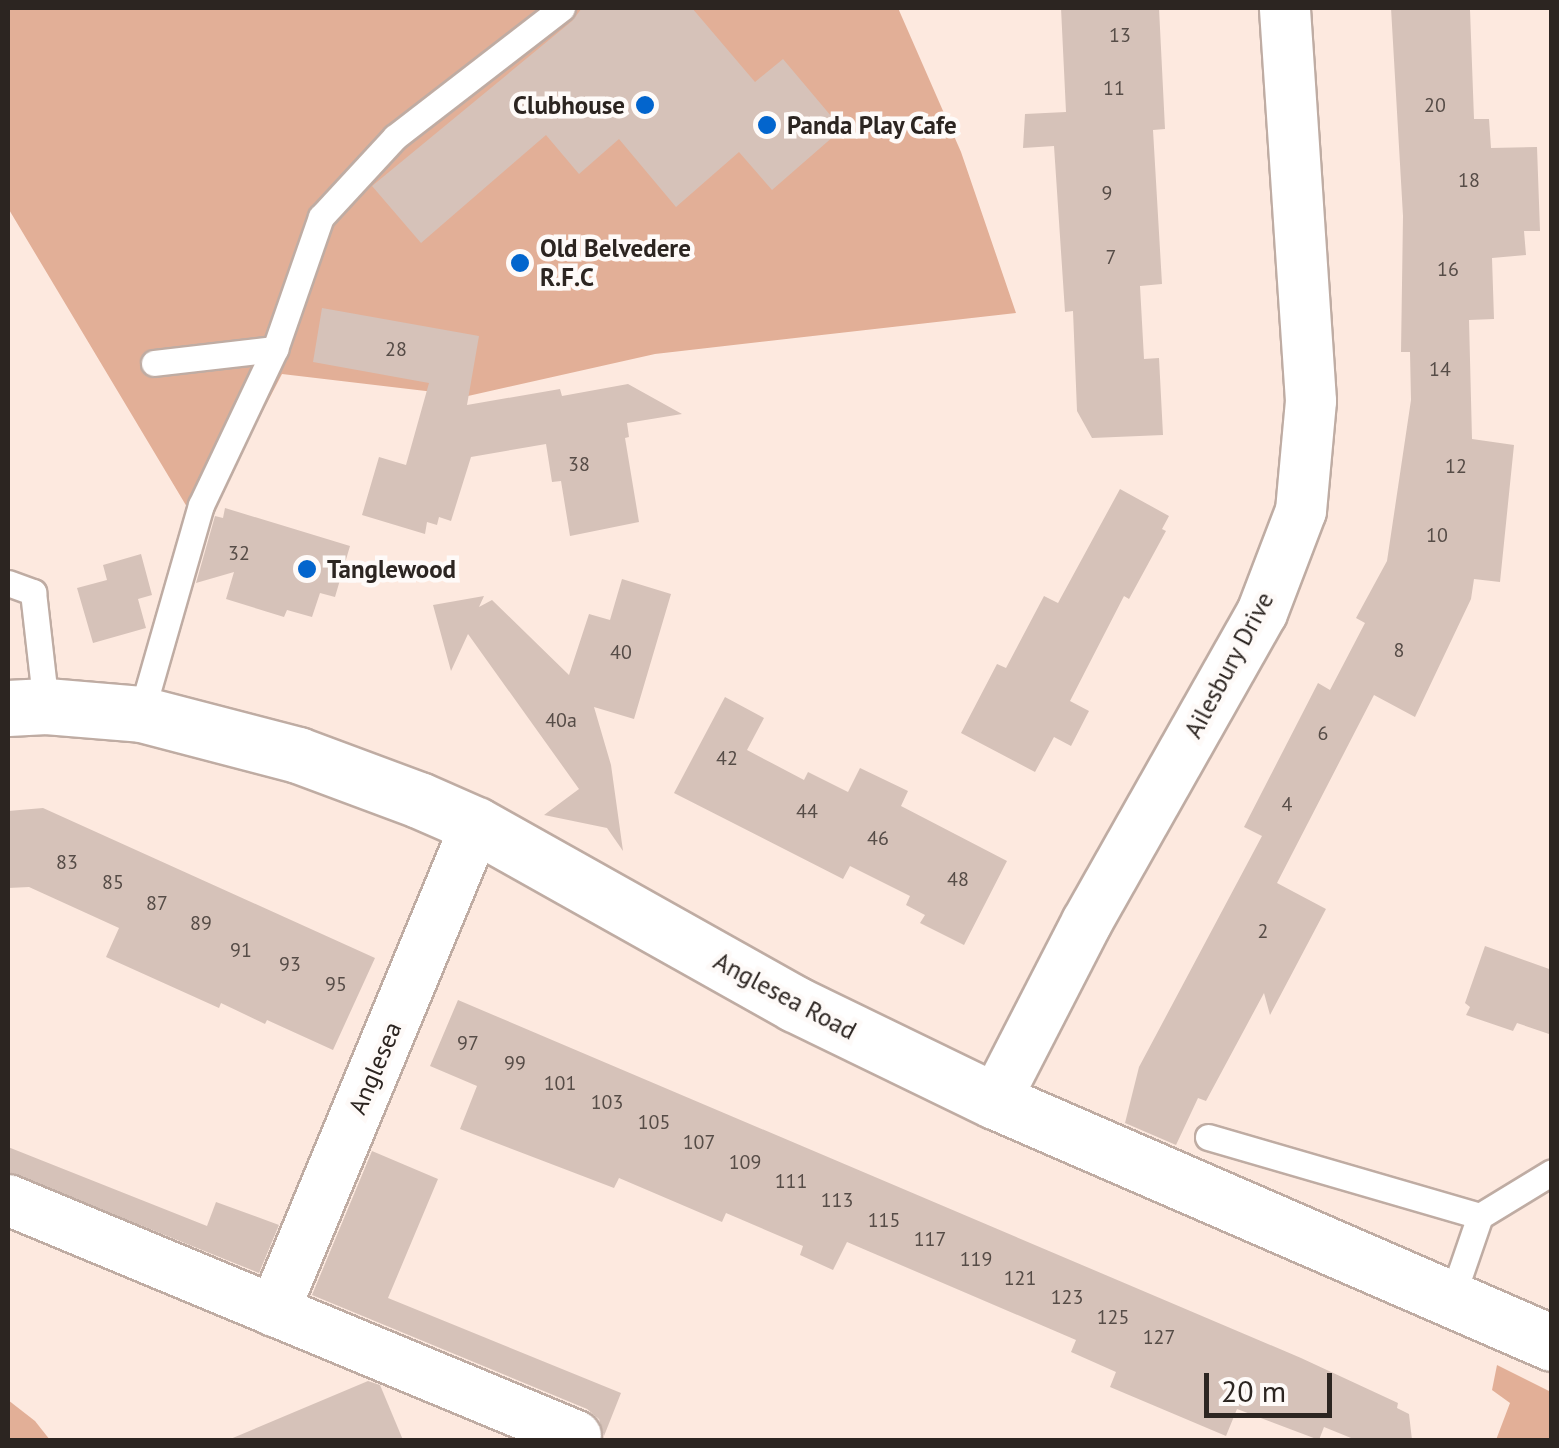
<!DOCTYPE html>
<style>
body{margin:0}
#map{position:relative;width:1559px;height:1448px;overflow:hidden;background:#fde9df;font-family:"PT Sans",sans-serif}
div>[style]{position:absolute}
.green>*{inset:0;background:#e2af97}
.building>*{inset:0;background:#d6c2b9}
.roads{filter:drop-shadow(2px 0 #bfaca3) drop-shadow(-2px 0 #bfaca3) drop-shadow(0 2px #bfaca3) drop-shadow(0 -2px #bfaca3)}
.service>*{height:25px;margin:-12.5px;padding:0 12.5px;transform-origin:12.5px;border-radius:12.5px;background:#fff}
.minor>*{height:50px;margin:-25px;padding:0 25px;transform-origin:25px;border-radius:25px;background:#fff}
.secondary>*{height:55px;margin:-27.5px;padding:0 27.5px;transform-origin:27.5px;border-radius:27.5px;background:#fff}
.dots>*{width:28px;height:28px;translate:-50% -50%;box-sizing:border-box;border:5px solid #fefaf8;border-radius:50%}
span{translate:-50% -50%;white-space:nowrap;text-align:center;line-height:1.15;-webkit-text-stroke:9px #fefaf8;paint-order:stroke}
.number-label{font-size:20px;color:#564c47}
.number-label span{-webkit-text-stroke-width:0}
.poi-label{font-size:25px;color:#2c2521;font-weight:700}
.right{translate:-100% -50%;text-align:right}
.left{translate:0 -50%;text-align:left}
.street-label{font-size:25px;color:#2c2521}
.frame{position:absolute;inset:0;border:10px solid #2c2521;pointer-events:none}
.scale{position:absolute;left:1204px;top:1373px;width:128px;height:45px;box-sizing:border-box;border:5px solid #2c2521;border-top:0;padding-left:12px;font-size:30px;line-height:35px;white-space:nowrap;color:#2c2521;-webkit-text-stroke:8px #fefaf8;paint-order:stroke}
</style>
<div id="map">
<div class="green">
<i style="clip-path:polygon(8px 8px,898px 8px,961px 152px,1016px 313px,655px 354px,468px 396px,282px 374px,209px 515px,187px 507px,8px 208px)"></i>
<i style="clip-path:polygon(1497px 1365px,1551px 1392px,1551px 1440px,1496px 1440px,1510px 1403px,1492px 1390px)"></i>
<i style="clip-path:polygon(8px 1400px,35px 1421px,50px 1440px,8px 1440px)"></i>
</div>
<div class="building">
<i style="clip-path:polygon(582px 8px,692px 8px,755px 82px,783px 59px,842px 129px,772px 190px,739px 152px,676px 207px,619px 139px,579px 174px,546px 135px,421px 243px,372px 186px,572px 21px)"></i>
<i style="clip-path:polygon(1061px 8px,1159px 8px,1165px 129px,1153px 130px,1162px 284px,1140px 286px,1144px 359px,1159px 358px,1163px 435px,1092px 438px,1077px 411px,1073px 311px,1065px 312px,1054px 146px,1023px 148px,1025px 114px,1066px 112px)"></i>
<i style="clip-path:polygon(1391px 8px,1470px 10px,1474px 119px,1489px 119px,1491px 148px,1537px 147px,1540px 231px,1524px 231px,1526px 255px,1492px 258px,1494px 319px,1469px 320px,1472px 439px,1514px 445px,1500px 582px,1474px 579px,1471px 599px,1415px 717px,1374px 695px,1277px 883px,1326px 909px,1270px 1015px,1264px 993px,1206px 1101px,1198px 1098px,1176px 1145px,1125px 1123px,1139px 1067px,1262px 836px,1244px 827px,1318px 683px,1330px 690px,1365px 623px,1356px 618px,1387px 561px,1411px 400px,1410px 352px,1401px 352px,1403px 216px)"></i>
<i style="clip-path:polygon(322px 308px,479px 336px,467px 405px,560px 389px,562px 396px,628px 384px,682px 414px,627px 423px,629px 437px,625px 438px,639px 522px,570px 536px,561px 481px,552px 482px,546px 444px,471px 457px,451px 521px,439px 517px,437px 525px,427px 522px,425px 534px,362px 515px,379px 457px,406px 465px,429px 383px,313px 362px)"></i>
<i style="clip-path:polygon(1120px 489px,1169px 516px,1162px 529px,1166px 531px,1129px 599px,1124px 596px,1070px 701px,1089px 711px,1071px 746px,1054px 737px,1035px 772px,961px 733px,997px 664px,1006px 668px,1044px 596px,1058px 603px)"></i>
<i style="clip-path:polygon(225px 508px,350px 546px,335px 597px,320px 593px,312px 617px,287px 610px,284px 617px,226px 599px,234px 572px,196px 583px,215px 516px,223px 518px)"></i>
<i style="clip-path:polygon(141px 554px,152px 595px,138px 599px,146px 628px,93px 643px,77px 588px,107px 580px,103px 565px)"></i>
<i style="clip-path:polygon(622px 579px,671px 594px,634px 719px,594px 707px,611px 765px,623px 851px,607px 828px,544px 815px,579px 789px,468px 634px,451px 671px,433px 605px,484px 596px,479px 607px,492px 600px,569px 675px,589px 614px,610px 620px)"></i>
<i style="clip-path:polygon(725px 697px,764px 718px,747px 750px,804px 780px,808px 772px,848px 792px,860px 768px,908px 791px,901px 806px,1007px 861px,964px 945px,920px 923px,925px 915px,906px 905px,910px 896px,850px 866px,843px 879px,674px 793px)"></i>
<i style="clip-path:polygon(43px 808px,375px 958px,333px 1050px,267px 1020px,265px 1024px,221px 1003px,219px 1008px,106px 957px,119px 928px,29px 887px,8px 888px,8px 811px)"></i>
<i style="clip-path:polygon(1485px 946px,1552px 970px,1552px 1035px,1517px 1023px,1513px 1031px,1466px 1015px,1470px 1007px,1465px 1003px)"></i>
<i style="clip-path:polygon(458px 1000px,1301px 1358px,1398px 1403px,1397px 1408px,1409px 1414px,1412px 1440px,1356px 1440px,1324px 1427px,1319px 1440px,1237px 1409px,1226px 1436px,1110px 1387px,1116px 1372px,1071px 1352px,1076px 1340px,847px 1242px,833px 1270px,800px 1255px,803px 1246px,726px 1213px,722px 1222px,619px 1178px,614px 1188px,460px 1129px,477px 1086px,430px 1066px)"></i>
<i style="clip-path:polygon(8px 1147px,207px 1226px,216px 1202px,279px 1225px,259px 1273px,8px 1172px)"></i>
<i style="clip-path:polygon(372px 1151px,438px 1179px,388px 1298px,621px 1393px,604px 1436px,599px 1419px,587px 1409px,312px 1295px)"></i>
<i style="clip-path:polygon(368px 1381px,380px 1385px,403px 1440px,228px 1440px)"></i>
</div>
<div class="roads">
<div class="service">
<i style="left:154px;top:363px;width:122px;rotate:-6.6deg"></i>
<i style="left:8px;top:583px;width:27px;rotate:20deg"></i>
<i style="left:33px;top:592px;width:115px;rotate:83.5deg"></i>
<i style="left:141px;top:714px;width:217px;rotate:-74deg"></i>
<i style="left:201px;top:505px;width:173px;rotate:-64.6deg"></i>
<i style="left:275px;top:349px;width:140px;rotate:-70.8deg"></i>
<i style="left:321px;top:217px;width:109px;rotate:-47.2deg"></i>
<i style="left:395px;top:137px;width:211px;rotate:-37.7deg"></i>
<i style="left:1208px;top:1137px;width:283px;rotate:16.2deg"></i>
<i style="left:1480px;top:1216px;width:84px;rotate:-31.4deg"></i>
<i style="left:1451px;top:1300px;width:89px;rotate:-71deg"></i>
</div>
<div class="minor">
<i style="left:995px;top:1101px;width:201px;rotate:-62.8deg"></i>
<i style="left:1087px;top:922px;width:355px;rotate:-60.5deg"></i>
<i style="left:1262px;top:613px;width:109px;rotate:-69.1deg"></i>
<i style="left:1301px;top:511px;width:110px;rotate:-84.8deg"></i>
<i style="left:1311px;top:401px;width:394px;rotate:-93.8deg"></i>
<i style="left:8px;top:1200px;width:615px;rotate:22.56deg"></i>
<i style="left:274px;top:1311px;width:526px;rotate:-67.43deg"></i>
</div>
<div class="secondary">
<i style="left:8px;top:708px;width:38px;rotate:-3deg"></i>
<i style="left:46px;top:706px;width:95px;rotate:4.8deg"></i>
<i style="left:141px;top:714px;width:162px;rotate:14.6deg"></i>
<i style="left:298px;top:755px;width:129px;rotate:20.4deg"></i>
<i style="left:419px;top:800px;width:62px;rotate:23.7deg"></i>
<i style="left:476px;top:825px;width:366px;rotate:29.3deg"></i>
<i style="left:795px;top:1004px;width:222px;rotate:25.9deg"></i>
<i style="left:995px;top:1101px;width:607px;rotate:23.48deg"></i>
</div>
</div>
<div class="dots">
<i style="left:645px;top:105px;background:#0365cd"></i>
<i style="left:767px;top:125px;background:#0365cd"></i>
<i style="left:520px;top:263px;background:#0365cd"></i>
<i style="left:307px;top:569px;background:#0365cd"></i>
</div>
<div class="number-label">
<span style="left:1120px;top:35px">13</span>
<span style="left:1114px;top:88px">11</span>
<span style="left:1435px;top:105px">20</span>
<span style="left:1469px;top:180px">18</span>
<span style="left:1107px;top:193px">9</span>
<span style="left:1111px;top:257px">7</span>
<span style="left:1448px;top:269px">16</span>
<span style="left:396px;top:349px">28</span>
<span style="left:1440px;top:369px">14</span>
<span style="left:579px;top:464px">38</span>
<span style="left:1456px;top:466px">12</span>
<span style="left:1437px;top:535px">10</span>
<span style="left:239px;top:553px">32</span>
<span style="left:1399px;top:650px">8</span>
<span style="left:621px;top:652px">40</span>
<span style="left:561px;top:720px">40a</span>
<span style="left:1323px;top:733px">6</span>
<span style="left:727px;top:758px">42</span>
<span style="left:1287px;top:804px">4</span>
<span style="left:807px;top:811px">44</span>
<span style="left:878px;top:838px">46</span>
<span style="left:67px;top:862px">83</span>
<span style="left:958px;top:879px">48</span>
<span style="left:113px;top:882px">85</span>
<span style="left:157px;top:903px">87</span>
<span style="left:201px;top:923px">89</span>
<span style="left:1263px;top:931px">2</span>
<span style="left:241px;top:950px">91</span>
<span style="left:290px;top:964px">93</span>
<span style="left:336px;top:984px">95</span>
<span style="left:468px;top:1043px">97</span>
<span style="left:515px;top:1063px">99</span>
<span style="left:560px;top:1083px">101</span>
<span style="left:607px;top:1102px">103</span>
<span style="left:654px;top:1122px">105</span>
<span style="left:699px;top:1142px">107</span>
<span style="left:745px;top:1162px">109</span>
<span style="left:791px;top:1181px">111</span>
<span style="left:837px;top:1200px">113</span>
<span style="left:884px;top:1220px">115</span>
<span style="left:930px;top:1239px">117</span>
<span style="left:976px;top:1259px">119</span>
<span style="left:1020px;top:1278px">121</span>
<span style="left:1067px;top:1297px">123</span>
<span style="left:1113px;top:1317px">125</span>
<span style="left:1159px;top:1337px">127</span>
</div>
<div class="poi-label">
<span class="right" style="left:625px;top:105px">Clubhouse</span>
<span class="left" style="left:787px;top:125px">Panda Play Cafe</span>
<span class="left" style="left:540px;top:263px">Old Belvedere<br>R.F.C</span>
<span class="left" style="left:327px;top:569px">Tanglewood</span>
</div>
<div class="street-label">
<span style="left:1229px;top:665px;rotate:-62deg">Ailesbury Drive</span>
<span style="left:785px;top:996px;rotate:28deg">Anglesea Road</span>
<span style="left:375px;top:1068px;rotate:-67deg">Anglesea</span>
</div>
<div class="frame"></div>
<div class="scale">20 m</div>
</div>
